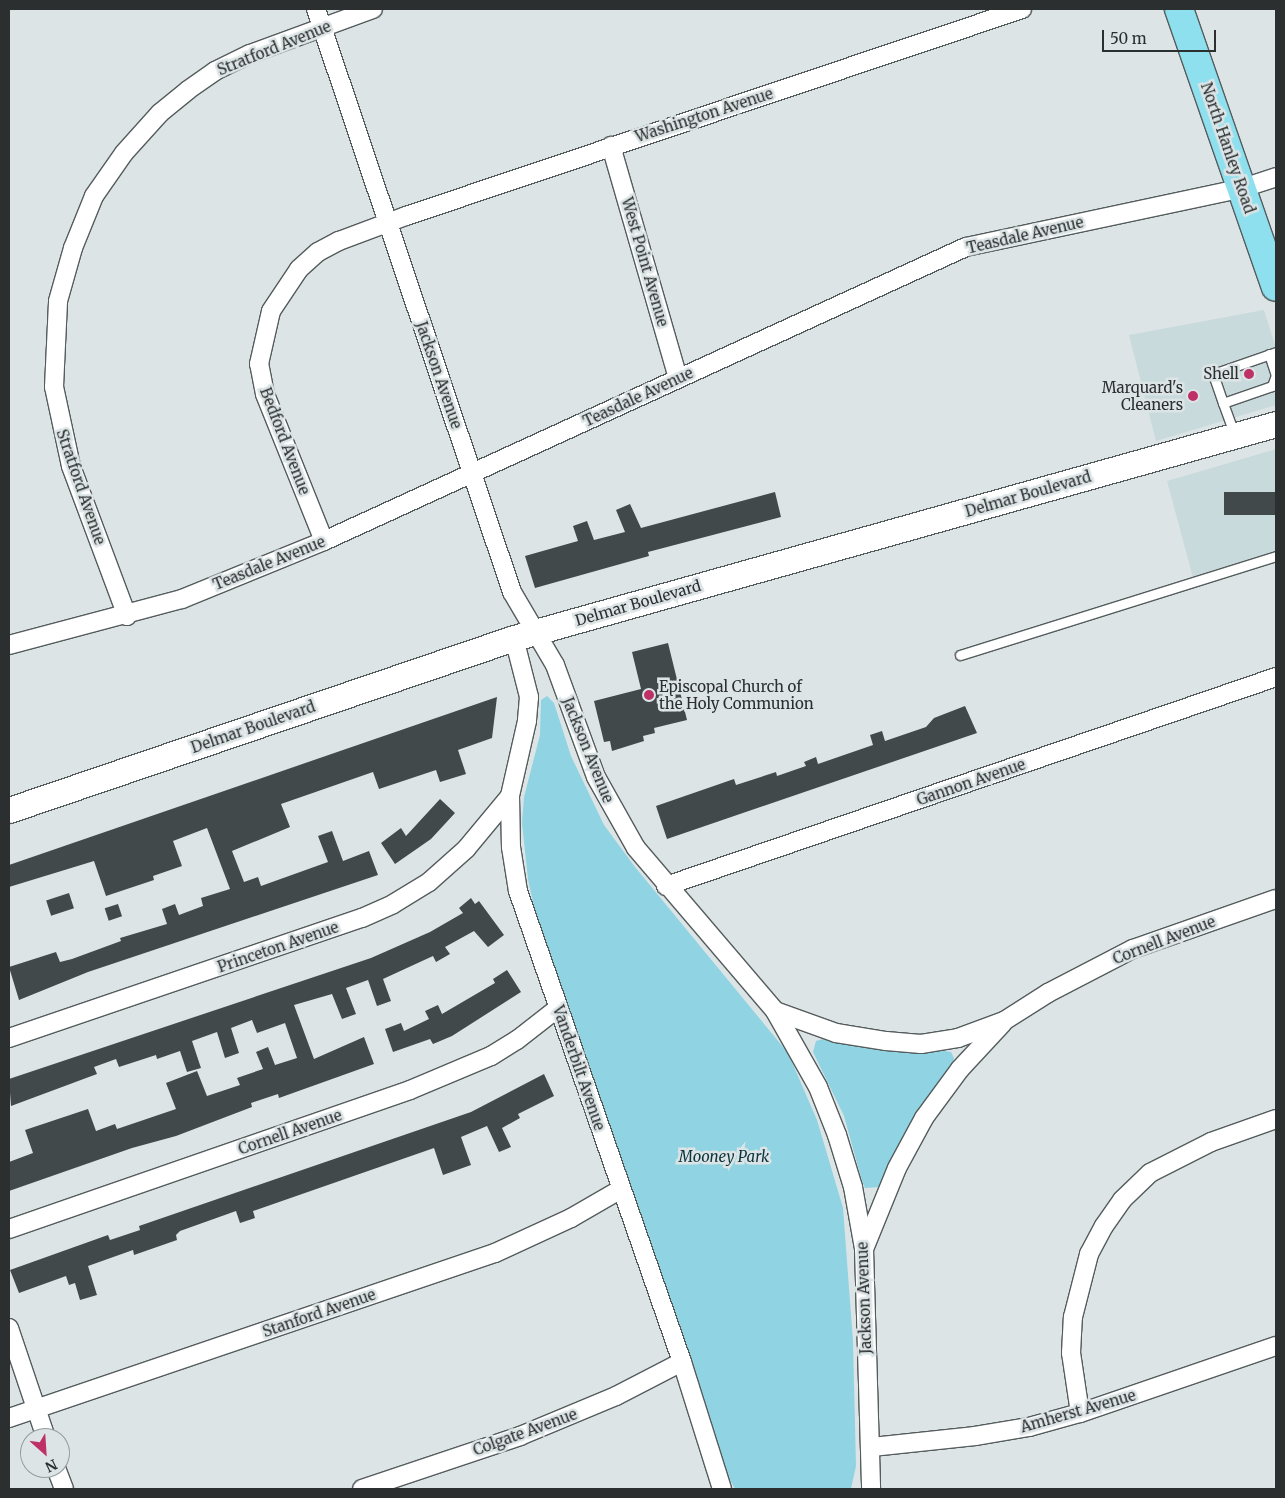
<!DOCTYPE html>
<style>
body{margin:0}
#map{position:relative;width:1285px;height:1498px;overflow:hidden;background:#dce4e6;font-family:Merriweather,serif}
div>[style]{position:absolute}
.built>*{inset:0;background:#c9dadd}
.green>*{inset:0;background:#90d3e2}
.building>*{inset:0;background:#42494a;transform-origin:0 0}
.roads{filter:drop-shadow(1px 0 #555c5d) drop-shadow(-1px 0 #555c5d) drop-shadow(0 1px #555c5d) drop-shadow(0 -1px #555c5d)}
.lane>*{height:9px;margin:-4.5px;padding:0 4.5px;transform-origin:4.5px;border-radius:4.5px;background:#fff}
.street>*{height:18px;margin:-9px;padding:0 9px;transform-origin:9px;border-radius:9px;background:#fff}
.secondary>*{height:25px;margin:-12.5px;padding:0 12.5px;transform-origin:12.5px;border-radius:12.5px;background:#fff}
.primary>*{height:28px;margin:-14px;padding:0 14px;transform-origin:14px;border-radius:14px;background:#8ee0ef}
.dots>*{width:14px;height:14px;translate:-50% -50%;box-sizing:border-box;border:2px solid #dce4e6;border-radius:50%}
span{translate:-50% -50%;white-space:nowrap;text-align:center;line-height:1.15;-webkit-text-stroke:5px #dce4e6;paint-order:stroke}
.street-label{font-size:15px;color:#2c2f30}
.poi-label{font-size:15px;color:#2c2f30}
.right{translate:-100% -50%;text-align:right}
.left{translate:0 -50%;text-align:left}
.park-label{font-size:15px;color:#0a333b;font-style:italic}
.frame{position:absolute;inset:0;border:10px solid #2c2f30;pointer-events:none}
.north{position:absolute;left:20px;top:1428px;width:50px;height:50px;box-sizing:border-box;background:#dce4e6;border:1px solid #969c9d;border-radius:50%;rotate:154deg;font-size:14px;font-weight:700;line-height:20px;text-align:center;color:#2c2f30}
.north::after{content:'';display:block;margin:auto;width:18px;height:22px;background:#be3166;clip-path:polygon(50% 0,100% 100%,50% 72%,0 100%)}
.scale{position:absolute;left:1102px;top:30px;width:114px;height:22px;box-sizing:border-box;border:2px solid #2c2f30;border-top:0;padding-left:6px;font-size:15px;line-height:18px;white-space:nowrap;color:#2c2f30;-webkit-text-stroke:4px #dce4e6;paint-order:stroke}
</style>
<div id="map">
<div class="built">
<i style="clip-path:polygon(1264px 310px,1276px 348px,1276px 405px,1156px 441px,1129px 335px)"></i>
<i style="clip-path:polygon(1276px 449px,1276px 560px,1195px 585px,1167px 481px)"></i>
</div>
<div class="green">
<i style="clip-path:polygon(547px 696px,554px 703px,571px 756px,604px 825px,635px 867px,788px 1053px,817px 1120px,843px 1208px,853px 1341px,856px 1466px,851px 1489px,735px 1489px,725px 1471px,538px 926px,528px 879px,522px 823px,524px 797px,540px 735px,541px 700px)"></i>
<i style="clip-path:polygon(823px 1039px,894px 1052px,945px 1051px,951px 1052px,954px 1058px,953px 1065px,926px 1100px,880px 1187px,865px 1188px,862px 1181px,844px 1116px,813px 1052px,816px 1041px)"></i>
</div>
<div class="building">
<i style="clip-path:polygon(775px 492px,781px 517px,648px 552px,649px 556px,535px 588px,525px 556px,578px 541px,573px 526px,587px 521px,594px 540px,625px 532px,616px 510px,630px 504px,641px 528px)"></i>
<i style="left:1276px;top:492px;width:23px;height:52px;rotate:90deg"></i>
<i style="clip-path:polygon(668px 643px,687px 720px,654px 728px,655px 733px,643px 736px,644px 741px,612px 751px,610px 741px,604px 742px,594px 701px,641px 689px,632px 652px)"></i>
<i style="clip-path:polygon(497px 697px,492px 738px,458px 750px,466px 774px,440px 782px,436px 770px,379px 789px,373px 772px,281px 804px,290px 827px,232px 851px,244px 882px,258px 877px,261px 886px,328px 862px,318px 836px,332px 831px,343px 861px,369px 851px,378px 875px,88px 972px,19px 1000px,9px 967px,56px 952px,60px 962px,72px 959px,121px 941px,120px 938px,167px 924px,162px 909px,175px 904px,179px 915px,203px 906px,201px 898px,230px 889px,207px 828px,173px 841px,182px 866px,153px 876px,154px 880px,106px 896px,94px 861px,9px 887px,9px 865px)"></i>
<i style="clip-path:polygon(965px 706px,977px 733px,667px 839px,656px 806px,734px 779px,736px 785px,776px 772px,777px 776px,806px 766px,804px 762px,816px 757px,818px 764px,873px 745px,870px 735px,882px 731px,885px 741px,926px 727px,934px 718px)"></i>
<i style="clip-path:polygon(440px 799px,455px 813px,431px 839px,395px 864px,381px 843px,401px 828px,406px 836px)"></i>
<i style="left:69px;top:893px;width:16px;height:24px;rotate:72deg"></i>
<i style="clip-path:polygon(471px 898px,475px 904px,479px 901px,504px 935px,488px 947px,474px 931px,445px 947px,450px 954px,436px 962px,433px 956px,383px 979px,391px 1001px,377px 1006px,368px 980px,346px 988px,356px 1014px,342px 1019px,332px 994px,294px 1005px,314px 1059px,364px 1037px,374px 1064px,279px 1098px,278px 1094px,251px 1103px,252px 1107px,176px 1136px,132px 1148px,9px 1191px,9px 1162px,33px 1153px,25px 1130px,88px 1109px,96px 1131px,115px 1124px,117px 1129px,176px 1109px,166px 1083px,197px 1071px,207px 1096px,240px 1085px,237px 1078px,263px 1069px,256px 1052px,268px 1047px,275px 1065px,297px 1058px,285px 1023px,257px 1033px,252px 1020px,231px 1028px,239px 1053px,225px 1058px,217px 1032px,192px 1041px,201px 1068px,187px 1072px,180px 1051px,157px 1059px,156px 1055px,119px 1067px,116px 1059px,94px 1067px,97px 1074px,11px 1106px,9px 1079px,371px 958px,430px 932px,463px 913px,459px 908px)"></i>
<i style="left:118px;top:904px;width:13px;height:14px;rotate:72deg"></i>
<i style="clip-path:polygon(507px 970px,521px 992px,452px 1036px,433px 1044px,430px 1039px,393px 1052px,385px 1029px,401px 1023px,404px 1031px,429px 1019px,425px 1011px,438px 1005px,442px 1014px,495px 983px,493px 979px)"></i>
<i style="clip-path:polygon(544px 1074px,554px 1096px,518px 1114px,520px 1118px,502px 1128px,511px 1147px,499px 1152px,487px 1126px,461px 1137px,471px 1165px,443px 1175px,434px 1148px,253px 1211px,255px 1218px,240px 1223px,236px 1211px,180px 1231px,176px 1235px,177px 1240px,134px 1255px,133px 1250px,88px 1266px,97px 1295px,80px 1300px,75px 1283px,69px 1285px,66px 1276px,19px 1293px,10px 1270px,108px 1235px,110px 1240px,140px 1230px,139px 1226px,471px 1112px)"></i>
</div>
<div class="roads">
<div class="lane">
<i style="left:1269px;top:354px;width:22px;rotate:72deg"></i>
<i style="left:1276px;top:375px;width:12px;rotate:110deg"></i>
<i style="left:1272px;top:386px;width:52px;rotate:160.9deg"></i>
<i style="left:1223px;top:403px;width:31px;rotate:-109deg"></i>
<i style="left:1213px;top:374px;width:67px;rotate:-19.2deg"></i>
<i style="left:1223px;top:403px;width:32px;rotate:70deg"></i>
<i style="left:960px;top:655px;width:331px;rotate:-17.4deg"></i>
</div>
<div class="street">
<i style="left:316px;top:9px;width:615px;rotate:71.42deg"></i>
<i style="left:512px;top:592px;width:85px;rotate:59.5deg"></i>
<i style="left:555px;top:665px;width:119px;rotate:69.9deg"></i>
<i style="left:596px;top:777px;width:81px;rotate:60.6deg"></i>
<i style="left:636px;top:848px;width:214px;rotate:49.5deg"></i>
<i style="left:775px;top:1011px;width:87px;rotate:60.5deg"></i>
<i style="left:818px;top:1087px;width:52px;rotate:68.4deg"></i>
<i style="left:837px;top:1135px;width:54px;rotate:72.9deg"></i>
<i style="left:853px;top:1187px;width:63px;rotate:79.9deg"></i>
<i style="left:864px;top:1249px;width:240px;rotate:88.3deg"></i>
<i style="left:611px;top:146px;width:241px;rotate:73.9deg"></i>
<i style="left:324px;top:541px;width:158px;rotate:-111.9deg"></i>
<i style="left:265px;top:394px;width:31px;rotate:-101deg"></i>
<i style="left:259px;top:364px;width:54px;rotate:-77.2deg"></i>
<i style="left:271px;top:311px;width:50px;rotate:-56.3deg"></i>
<i style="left:299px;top:269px;width:25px;rotate:-42deg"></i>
<i style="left:318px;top:252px;width:24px;rotate:-28deg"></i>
<i style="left:339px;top:241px;width:72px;rotate:-20.5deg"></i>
<i style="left:406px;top:216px;width:650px;rotate:-18.57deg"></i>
<i style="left:127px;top:616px;width:160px;rotate:-110.5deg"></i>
<i style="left:71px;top:466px;width:81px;rotate:-102.1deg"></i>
<i style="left:54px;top:387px;width:86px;rotate:-87.3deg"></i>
<i style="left:58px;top:301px;width:55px;rotate:-74.2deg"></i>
<i style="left:73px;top:248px;width:56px;rotate:-68deg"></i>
<i style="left:94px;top:196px;width:52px;rotate:-55.1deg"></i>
<i style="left:124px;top:153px;width:54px;rotate:-48deg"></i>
<i style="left:160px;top:113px;width:36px;rotate:-39deg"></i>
<i style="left:188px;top:90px;width:33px;rotate:-35deg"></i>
<i style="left:215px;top:71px;width:39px;rotate:-26deg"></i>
<i style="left:250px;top:54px;width:131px;rotate:-20.1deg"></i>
<i style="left:514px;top:638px;width:61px;rotate:75.7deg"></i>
<i style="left:529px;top:697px;width:24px;rotate:95deg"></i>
<i style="left:527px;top:721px;width:77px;rotate:102.8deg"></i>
<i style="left:510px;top:796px;width:51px;rotate:88.9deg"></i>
<i style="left:511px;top:847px;width:45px;rotate:81deg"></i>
<i style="left:518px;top:891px;width:499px;rotate:70.8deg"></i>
<i style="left:682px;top:1362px;width:133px;rotate:72.5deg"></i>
<i style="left:9px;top:645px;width:179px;rotate:-14.9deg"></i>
<i style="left:182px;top:599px;width:153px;rotate:-22.2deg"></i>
<i style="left:324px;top:541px;width:706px;rotate:-24.61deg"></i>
<i style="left:966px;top:247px;width:283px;rotate:-12deg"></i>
<i style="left:1243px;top:188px;width:35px;rotate:-18deg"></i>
<i style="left:666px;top:886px;width:645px;rotate:-18.91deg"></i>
<i style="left:775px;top:1011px;width:65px;rotate:19.8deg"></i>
<i style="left:836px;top:1033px;width:51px;rotate:9.1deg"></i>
<i style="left:886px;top:1041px;width:35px;rotate:5deg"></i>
<i style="left:921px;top:1044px;width:37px;rotate:-9deg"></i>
<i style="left:958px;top:1038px;width:49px;rotate:-20.3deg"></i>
<i style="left:1004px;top:1021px;width:52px;rotate:-32.5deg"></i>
<i style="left:1048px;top:993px;width:96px;rotate:-27.4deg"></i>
<i style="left:1133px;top:949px;width:151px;rotate:-19.3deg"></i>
<i style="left:9px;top:1038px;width:373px;rotate:-18.8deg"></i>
<i style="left:362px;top:918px;width:34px;rotate:-24deg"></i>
<i style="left:393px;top:904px;width:42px;rotate:-31.4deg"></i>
<i style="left:429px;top:882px;width:50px;rotate:-41.7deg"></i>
<i style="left:466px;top:849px;width:69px;rotate:-50.3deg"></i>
<i style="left:9px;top:1229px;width:424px;rotate:-19.1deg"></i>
<i style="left:410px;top:1090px;width:88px;rotate:-22.8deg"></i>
<i style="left:491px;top:1056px;width:31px;rotate:-32deg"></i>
<i style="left:517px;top:1040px;width:52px;rotate:-38deg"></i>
<i style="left:864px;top:1249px;width:87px;rotate:-67.8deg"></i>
<i style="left:897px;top:1168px;width:57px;rotate:-61.6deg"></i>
<i style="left:924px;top:1118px;width:61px;rotate:-53.7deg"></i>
<i style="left:960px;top:1069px;width:62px;rotate:-47deg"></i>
<i style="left:9px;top:1328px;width:116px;rotate:71.4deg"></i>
<i style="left:1080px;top:1413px;width:61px;rotate:-98.5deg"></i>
<i style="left:1071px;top:1353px;width:36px;rotate:-87deg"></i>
<i style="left:1073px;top:1317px;width:65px;rotate:-75.7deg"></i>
<i style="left:1089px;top:1254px;width:32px;rotate:-62deg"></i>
<i style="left:1104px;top:1226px;width:32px;rotate:-55deg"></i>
<i style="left:1122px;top:1200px;width:39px;rotate:-44deg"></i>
<i style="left:1150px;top:1173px;width:68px;rotate:-26.9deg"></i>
<i style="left:1211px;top:1142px;width:69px;rotate:-19.5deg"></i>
<i style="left:9px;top:1418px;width:513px;rotate:-18.75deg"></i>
<i style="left:495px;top:1253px;width:84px;rotate:-24.7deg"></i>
<i style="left:571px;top:1218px;width:58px;rotate:-30.1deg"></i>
<i style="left:872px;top:1447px;width:104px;rotate:-6.1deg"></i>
<i style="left:975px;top:1436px;width:55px;rotate:-9.5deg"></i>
<i style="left:1029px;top:1427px;width:53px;rotate:-15.4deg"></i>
<i style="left:1080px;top:1413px;width:207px;rotate:-18.9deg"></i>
<i style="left:56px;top:1468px;width:22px;rotate:69deg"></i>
<i style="left:362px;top:1489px;width:167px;rotate:-18.5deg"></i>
<i style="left:520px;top:1436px;width:104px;rotate:-22.6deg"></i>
<i style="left:616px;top:1396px;width:74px;rotate:-27.3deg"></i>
</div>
<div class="secondary">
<i style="left:9px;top:810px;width:533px;rotate:-18.81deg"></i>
<i style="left:514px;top:638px;width:791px;rotate:-15.69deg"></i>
</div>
<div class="primary">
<i style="left:1179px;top:9px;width:294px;rotate:70.8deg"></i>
</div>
</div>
<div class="dots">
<i style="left:1249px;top:374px;background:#be3166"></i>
<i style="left:1193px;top:396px;background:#be3166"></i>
<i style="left:649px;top:695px;background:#be3166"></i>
</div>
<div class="street-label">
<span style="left:274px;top:48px;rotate:-22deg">Stratford Avenue</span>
<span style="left:704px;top:115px;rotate:-18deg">Washington Avenue</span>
<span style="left:1228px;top:148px;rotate:71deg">North Hanley Road</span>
<span style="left:1025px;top:235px;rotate:-13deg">Teasdale Avenue</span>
<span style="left:645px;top:262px;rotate:74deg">West Point Avenue</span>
<span style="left:439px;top:375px;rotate:71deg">Jackson Avenue</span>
<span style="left:638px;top:397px;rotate:-25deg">Teasdale Avenue</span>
<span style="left:285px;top:441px;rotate:69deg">Bedford Avenue</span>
<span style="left:81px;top:487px;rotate:71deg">Stratford Avenue</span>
<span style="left:1028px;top:494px;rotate:-16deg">Delmar Boulevard</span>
<span style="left:269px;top:563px;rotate:-22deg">Teasdale Avenue</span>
<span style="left:638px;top:603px;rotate:-16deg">Delmar Boulevard</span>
<span style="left:253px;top:727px;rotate:-19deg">Delmar Boulevard</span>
<span style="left:588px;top:750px;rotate:68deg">Jackson Avenue</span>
<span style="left:971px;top:782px;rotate:-19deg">Gannon Avenue</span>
<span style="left:1164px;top:940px;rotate:-21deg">Cornell Avenue</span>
<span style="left:278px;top:947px;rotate:-19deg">Princeton Avenue</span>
<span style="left:579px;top:1068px;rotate:71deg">Vanderbilt Avenue</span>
<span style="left:290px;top:1132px;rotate:-19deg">Cornell Avenue</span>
<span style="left:864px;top:1298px;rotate:-92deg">Jackson Avenue</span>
<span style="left:319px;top:1313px;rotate:-19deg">Stanford Avenue</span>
<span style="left:1078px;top:1411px;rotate:-16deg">Amherst Avenue</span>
<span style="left:525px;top:1432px;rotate:-20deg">Colgate Avenue</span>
</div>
<div class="poi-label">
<span class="right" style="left:1239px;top:374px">Shell</span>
<span class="right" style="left:1183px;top:396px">Marquard's<br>Cleaners</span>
<span class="left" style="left:659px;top:695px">Episcopal Church of<br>the Holy Communion</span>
</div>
<div class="park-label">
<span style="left:724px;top:1157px">Mooney Park</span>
</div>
<div class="frame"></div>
<div class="north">N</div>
<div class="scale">50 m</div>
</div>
